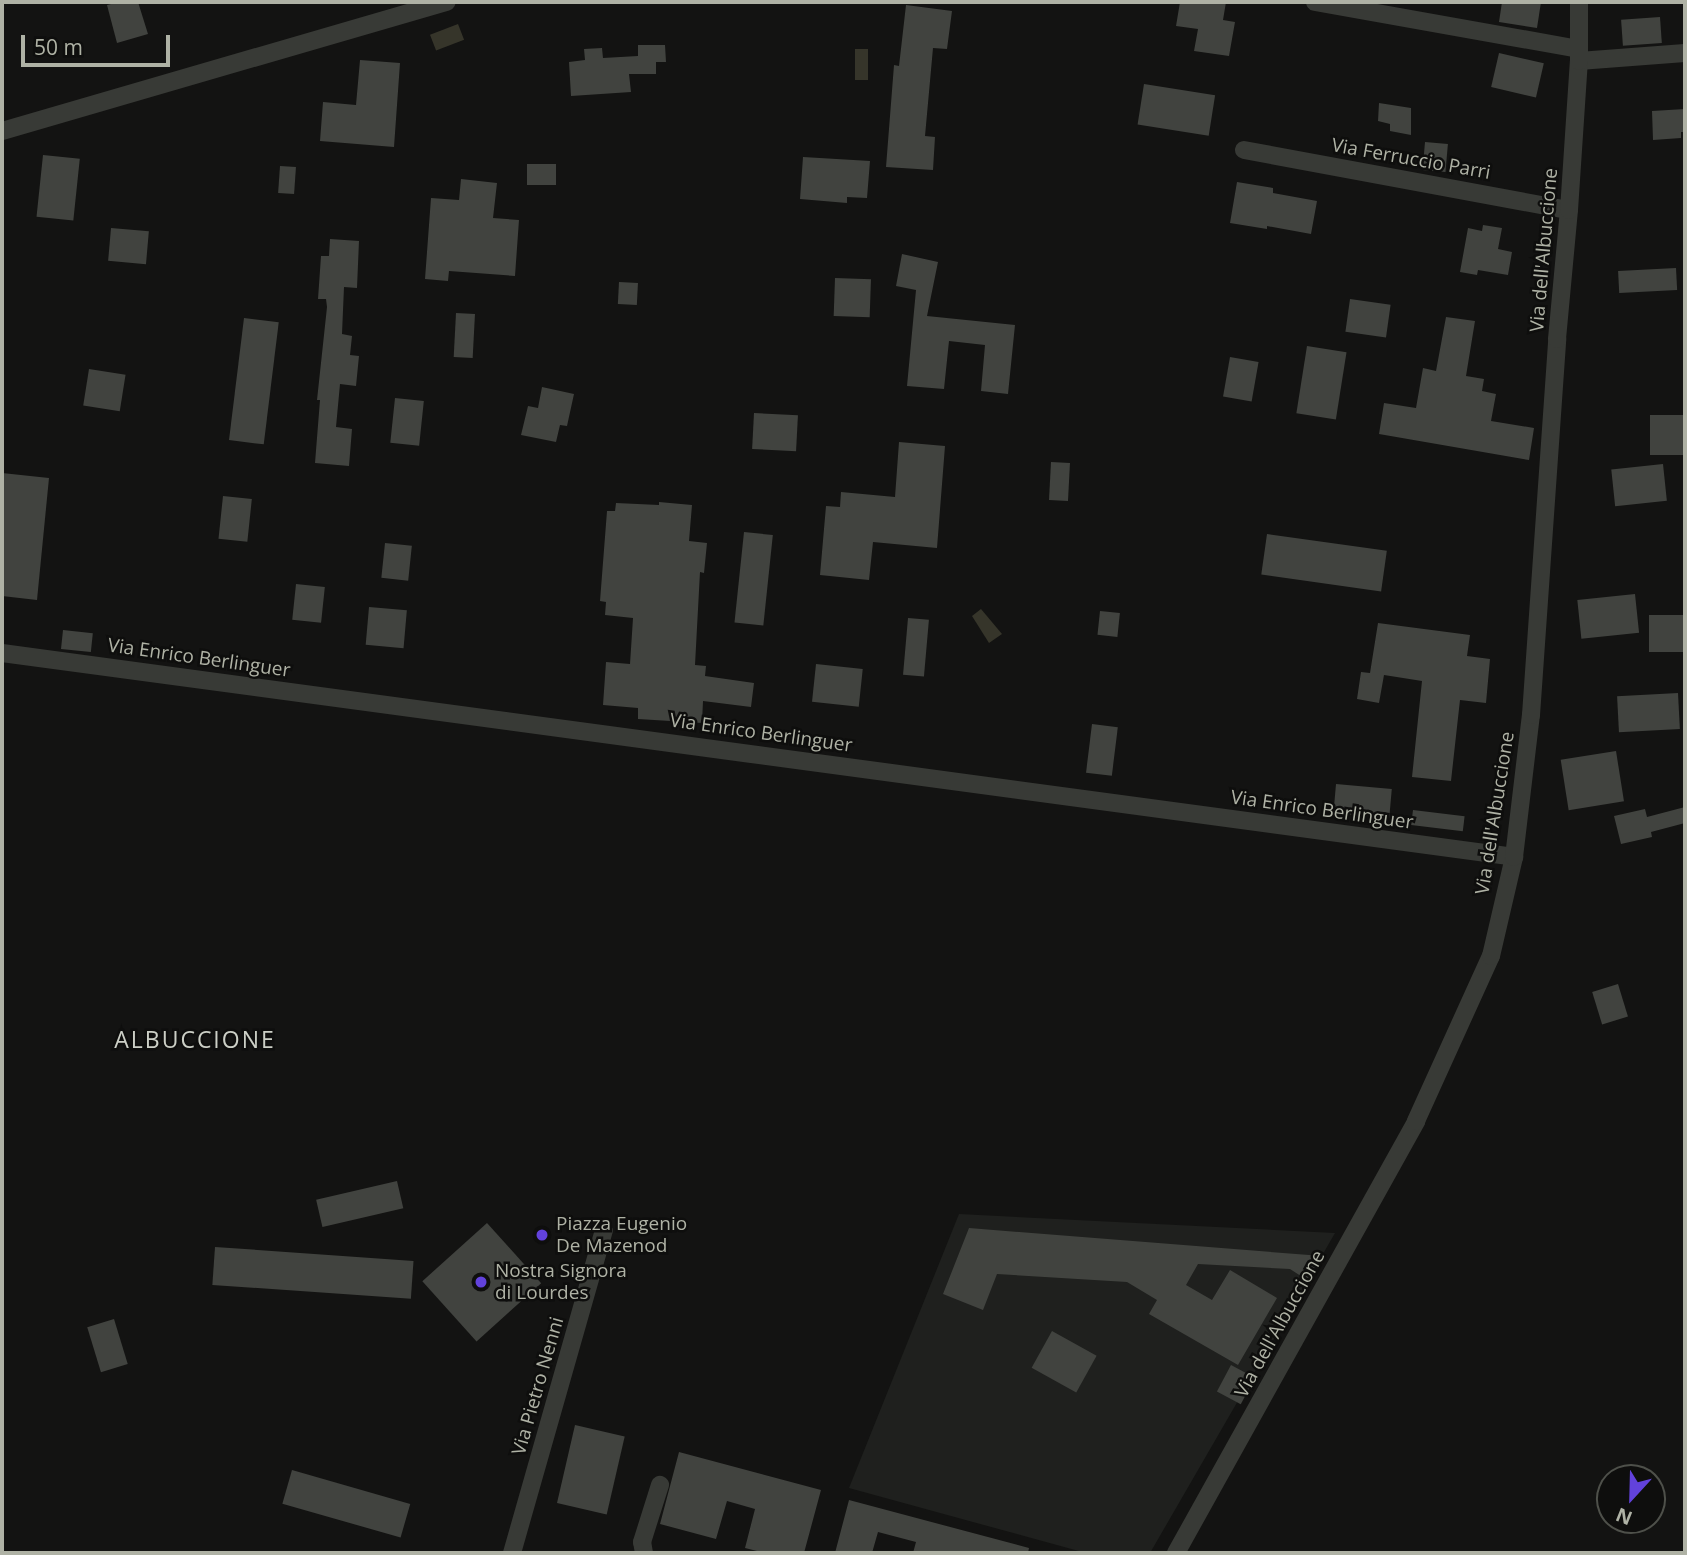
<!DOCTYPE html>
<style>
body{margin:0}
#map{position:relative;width:1687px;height:1555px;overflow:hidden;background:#131312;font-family:"Open Sans",sans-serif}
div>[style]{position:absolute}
.built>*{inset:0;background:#1f201e}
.water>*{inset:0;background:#36352a;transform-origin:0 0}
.building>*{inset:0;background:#41433f;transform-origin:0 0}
.minor>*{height:18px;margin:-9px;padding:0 9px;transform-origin:9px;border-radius:9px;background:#383a36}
.dots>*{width:19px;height:19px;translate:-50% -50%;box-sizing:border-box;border:4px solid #0e0e0d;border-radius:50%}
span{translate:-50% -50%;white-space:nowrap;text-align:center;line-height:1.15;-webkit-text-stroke:5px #0e0e0d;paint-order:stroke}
.street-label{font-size:19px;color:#afb2a5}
.poi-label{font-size:19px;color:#afb2a5}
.left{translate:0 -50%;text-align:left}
.quarter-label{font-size:23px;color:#cccfc6;letter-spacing:2px}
.frame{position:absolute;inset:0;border:4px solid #afb2a5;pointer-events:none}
.north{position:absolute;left:1596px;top:1464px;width:70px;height:70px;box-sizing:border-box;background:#0e0e0d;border:2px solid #4e504a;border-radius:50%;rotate:202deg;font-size:19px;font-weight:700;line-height:28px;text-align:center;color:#afb2a5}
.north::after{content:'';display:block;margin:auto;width:24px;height:32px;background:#6242dc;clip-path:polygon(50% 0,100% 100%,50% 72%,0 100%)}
.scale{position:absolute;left:21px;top:35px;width:149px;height:32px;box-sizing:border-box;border:4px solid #afb2a5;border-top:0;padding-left:9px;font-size:21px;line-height:24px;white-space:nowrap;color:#afb2a5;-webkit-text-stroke:5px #0e0e0d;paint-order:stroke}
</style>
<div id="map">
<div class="built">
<i style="clip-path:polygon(959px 1214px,1335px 1233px,1150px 1553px,1086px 1553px,849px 1488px)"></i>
</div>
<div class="water">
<i style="left:458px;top:24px;width:17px;height:30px;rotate:69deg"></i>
<i style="left:868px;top:49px;width:31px;height:13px;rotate:90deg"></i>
<i style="clip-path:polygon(981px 609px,1002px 634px,989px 643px,972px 616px)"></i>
</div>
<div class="building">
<i style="clip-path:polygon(119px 2px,138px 2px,148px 34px,117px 43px,107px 5px)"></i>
<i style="clip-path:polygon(1180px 2px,1226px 2px,1223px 20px,1235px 22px,1229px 56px,1194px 51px,1198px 29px,1176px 26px)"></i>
<i style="clip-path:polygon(1502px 2px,1541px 2px,1537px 28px,1499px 22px)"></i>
<i style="clip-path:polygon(906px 5px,952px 11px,947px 49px,933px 48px,925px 136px,935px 137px,933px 170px,886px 167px,894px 65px,899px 66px)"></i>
<i style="left:1660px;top:17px;width:26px;height:39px;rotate:86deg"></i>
<i style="clip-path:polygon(638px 45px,665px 45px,666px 62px,656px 62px,656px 74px,629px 74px,631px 92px,571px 96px,569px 62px,585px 60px,584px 49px,602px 48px,603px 58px,638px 56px)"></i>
<i style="left:1499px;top:53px;width:46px;height:35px;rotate:13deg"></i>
<i style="clip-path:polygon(360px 60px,400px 63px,394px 147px,320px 141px,323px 102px,356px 105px)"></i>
<i style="left:1144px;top:84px;width:72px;height:41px;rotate:9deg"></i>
<i style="clip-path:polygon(1379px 103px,1411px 108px,1411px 135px,1390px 131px,1390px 124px,1378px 121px)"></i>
<i style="clip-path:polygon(1685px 109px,1685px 132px,1681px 132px,1681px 138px,1653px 140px,1652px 111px)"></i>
<i style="left:1425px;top:142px;width:23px;height:28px;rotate:5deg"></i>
<i style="left:43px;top:155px;width:37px;height:62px;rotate:6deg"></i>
<i style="clip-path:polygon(803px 157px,870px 161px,867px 198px,847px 197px,847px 203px,800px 199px)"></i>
<i style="left:527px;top:164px;width:29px;height:21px"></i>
<i style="left:280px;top:166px;width:16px;height:27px;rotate:4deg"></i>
<i style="clip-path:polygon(461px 179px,497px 183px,493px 218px,519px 220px,515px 276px,449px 271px,448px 281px,425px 279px,431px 198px,459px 200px)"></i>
<i style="clip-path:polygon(1237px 182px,1273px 188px,1273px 193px,1317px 201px,1311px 234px,1267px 226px,1267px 229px,1230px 223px)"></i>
<i style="clip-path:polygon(1483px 225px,1502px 228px,1498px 249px,1512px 252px,1508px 275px,1478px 270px,1477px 275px,1460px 272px,1468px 228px,1482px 231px)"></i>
<i style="left:111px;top:228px;width:38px;height:33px;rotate:5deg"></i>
<i style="clip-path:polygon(330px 239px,359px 241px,357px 288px,344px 287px,342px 334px,352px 336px,350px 355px,359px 356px,356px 386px,340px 384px,336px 427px,352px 429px,349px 466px,315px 463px,320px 400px,317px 400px,327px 307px,326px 299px,318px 299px,321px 256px,329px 256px)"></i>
<i style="clip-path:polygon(902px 254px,938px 262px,927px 316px,1015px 325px,1008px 394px,981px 391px,985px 345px,949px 341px,944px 389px,907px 386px,916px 290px,896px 286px)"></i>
<i style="left:1676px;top:268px;width:22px;height:58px;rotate:87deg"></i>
<i style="left:835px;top:278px;width:36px;height:38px;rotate:2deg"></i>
<i style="left:619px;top:282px;width:19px;height:22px;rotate:3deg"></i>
<i style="left:1350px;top:299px;width:41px;height:33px;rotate:8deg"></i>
<i style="left:456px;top:313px;width:19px;height:44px;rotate:3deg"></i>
<i style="clip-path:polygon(1446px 317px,1475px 321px,1466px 376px,1484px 379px,1482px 391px,1496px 394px,1491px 421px,1534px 428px,1529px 460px,1379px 434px,1384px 403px,1416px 408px,1423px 368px,1436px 371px)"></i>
<i style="left:244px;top:318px;width:35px;height:123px;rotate:7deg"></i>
<i style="left:1307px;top:346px;width:40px;height:68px;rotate:9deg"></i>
<i style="left:1230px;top:357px;width:29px;height:40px;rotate:10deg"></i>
<i style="left:89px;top:369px;width:37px;height:37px;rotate:9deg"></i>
<i style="clip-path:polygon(542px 387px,574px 394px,567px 426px,560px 425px,556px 442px,521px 435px,528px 406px,538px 408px)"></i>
<i style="left:395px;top:398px;width:29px;height:45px;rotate:6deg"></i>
<i style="left:754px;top:413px;width:44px;height:36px;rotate:3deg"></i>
<i style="left:1685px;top:415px;width:40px;height:35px;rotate:90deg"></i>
<i style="clip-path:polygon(899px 442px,945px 446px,937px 548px,873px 542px,869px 580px,820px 575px,826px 506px,840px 507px,841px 492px,895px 497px)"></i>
<i style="left:1051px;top:462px;width:19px;height:38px;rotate:3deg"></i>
<i style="left:1663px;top:464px;width:37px;height:52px;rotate:84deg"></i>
<i style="clip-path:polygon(2px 473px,49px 478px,37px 600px,2px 596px)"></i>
<i style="left:223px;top:496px;width:29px;height:43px;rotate:6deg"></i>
<i style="clip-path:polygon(659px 502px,692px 505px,689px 541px,707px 543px,704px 573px,700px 572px,695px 665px,706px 666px,705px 676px,754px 683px,751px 707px,703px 701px,702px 723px,638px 719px,638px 708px,603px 705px,606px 662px,630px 664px,633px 618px,605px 615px,606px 602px,600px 601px,607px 511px,615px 511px,616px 503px,659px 505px)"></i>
<i style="left:744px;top:532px;width:29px;height:91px;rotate:6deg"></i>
<i style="left:1267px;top:534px;width:121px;height:41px;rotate:8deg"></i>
<i style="left:385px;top:543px;width:27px;height:35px;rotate:6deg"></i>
<i style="left:296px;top:584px;width:29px;height:36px;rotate:6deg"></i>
<i style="left:1635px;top:594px;width:39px;height:58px;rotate:84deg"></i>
<i style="left:369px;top:607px;width:38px;height:38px;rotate:5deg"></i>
<i style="left:1100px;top:611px;width:20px;height:24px;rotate:6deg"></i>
<i style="left:1685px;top:615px;width:37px;height:36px;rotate:90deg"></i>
<i style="left:908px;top:618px;width:21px;height:57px;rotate:5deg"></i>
<i style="clip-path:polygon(1378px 623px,1470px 635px,1467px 656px,1490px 659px,1486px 703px,1460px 700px,1451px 781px,1412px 777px,1422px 681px,1384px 675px,1379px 703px,1357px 699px,1361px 672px,1370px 673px)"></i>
<i style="left:63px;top:630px;width:30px;height:19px;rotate:6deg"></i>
<i style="left:816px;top:664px;width:47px;height:38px;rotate:6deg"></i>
<i style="left:1678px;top:693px;width:36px;height:61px;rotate:87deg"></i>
<i style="left:1092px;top:724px;width:26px;height:49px;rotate:7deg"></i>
<i style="left:1616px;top:751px;width:51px;height:56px;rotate:81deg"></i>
<i style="left:1336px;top:784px;width:56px;height:29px;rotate:5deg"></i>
<i style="clip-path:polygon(1685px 807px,1685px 823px,1651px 832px,1652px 837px,1621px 844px,1614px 816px,1645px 809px,1647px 817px)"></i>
<i style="left:1413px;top:810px;width:52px;height:15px;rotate:7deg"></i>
<i style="left:1618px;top:984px;width:34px;height:27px;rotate:73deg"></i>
<i style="left:397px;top:1181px;width:28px;height:83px;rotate:77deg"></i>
<i style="left:487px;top:1223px;width:81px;height:87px;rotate:48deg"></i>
<i style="clip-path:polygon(969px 1228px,1322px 1256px,1307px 1280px,1290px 1269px,1198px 1264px,1186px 1285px,1212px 1300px,1230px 1270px,1277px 1298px,1238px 1365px,1149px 1314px,1157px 1300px,1127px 1282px,997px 1274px,983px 1310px,943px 1294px)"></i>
<i style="left:215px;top:1247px;width:199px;height:38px;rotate:4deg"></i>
<i style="left:114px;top:1319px;width:47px;height:28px;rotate:73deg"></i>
<i style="left:1052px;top:1331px;width:51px;height:42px;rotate:29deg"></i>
<i style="left:1231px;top:1365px;width:27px;height:30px;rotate:28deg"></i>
<i style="left:575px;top:1425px;width:51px;height:80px;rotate:13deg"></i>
<i style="clip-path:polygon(679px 1452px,821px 1490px,804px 1553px,765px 1553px,745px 1548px,755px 1509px,727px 1501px,716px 1539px,660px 1524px)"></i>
<i style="left:292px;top:1470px;width:123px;height:35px;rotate:16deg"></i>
<i style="clip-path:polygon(849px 1500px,1029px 1548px,1028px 1553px,913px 1553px,916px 1542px,878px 1532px,872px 1553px,835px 1553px)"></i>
</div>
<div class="minor">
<i style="left:1315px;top:2px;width:268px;rotate:10.1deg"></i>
<i style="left:1579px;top:61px;width:106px;rotate:-4.3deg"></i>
<i style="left:2px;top:131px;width:463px;rotate:-16.2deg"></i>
<i style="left:1244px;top:150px;width:330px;rotate:10.5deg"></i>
<i style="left:2px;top:653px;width:1526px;rotate:7.68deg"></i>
<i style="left:512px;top:1553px;width:335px;rotate:-74.1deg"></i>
<i style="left:644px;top:1553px;width:11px;rotate:-100deg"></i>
<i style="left:642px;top:1542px;width:60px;rotate:-72.5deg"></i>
<i style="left:1176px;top:1553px;width:494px;rotate:-60.9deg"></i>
<i style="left:1416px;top:1121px;width:181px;rotate:-65.6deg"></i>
<i style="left:1491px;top:956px;width:102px;rotate:-76.9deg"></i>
<i style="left:1514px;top:857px;width:143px;rotate:-83.2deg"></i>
<i style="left:1531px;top:715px;width:377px;rotate:-86deg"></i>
<i style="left:1557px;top:339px;width:130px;rotate:-84.7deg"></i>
<i style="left:1569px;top:210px;width:149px;rotate:-86.2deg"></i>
<i style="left:1579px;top:61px;width:59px;rotate:-90deg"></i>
</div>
<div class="dots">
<i style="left:542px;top:1235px;background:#6242dc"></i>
<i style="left:481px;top:1282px;background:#6242dc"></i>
</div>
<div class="street-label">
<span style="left:1411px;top:159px;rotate:10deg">Via Ferruccio Parri</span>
<span style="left:1544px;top:250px;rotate:-85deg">Via dell'Albuccione</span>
<span style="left:199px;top:658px;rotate:8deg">Via Enrico Berlinguer</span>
<span style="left:761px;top:733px;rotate:8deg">Via Enrico Berlinguer</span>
<span style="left:1322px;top:810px;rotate:8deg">Via Enrico Berlinguer</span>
<span style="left:1495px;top:813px;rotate:-81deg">Via dell'Albuccione</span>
<span style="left:1280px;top:1324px;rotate:-61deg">Via dell'Albuccione</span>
<span style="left:538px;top:1386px;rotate:-74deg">Via Pietro Nenni</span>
</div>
<div class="poi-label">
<span class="left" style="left:556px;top:1235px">Piazza Eugenio<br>De Mazenod</span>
<span class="left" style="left:495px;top:1282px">Nostra Signora<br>di Lourdes</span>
</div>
<div class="quarter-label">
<span style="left:195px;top:1039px">ALBUCCIONE</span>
</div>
<div class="frame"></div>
<div class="north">N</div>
<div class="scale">50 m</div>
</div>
